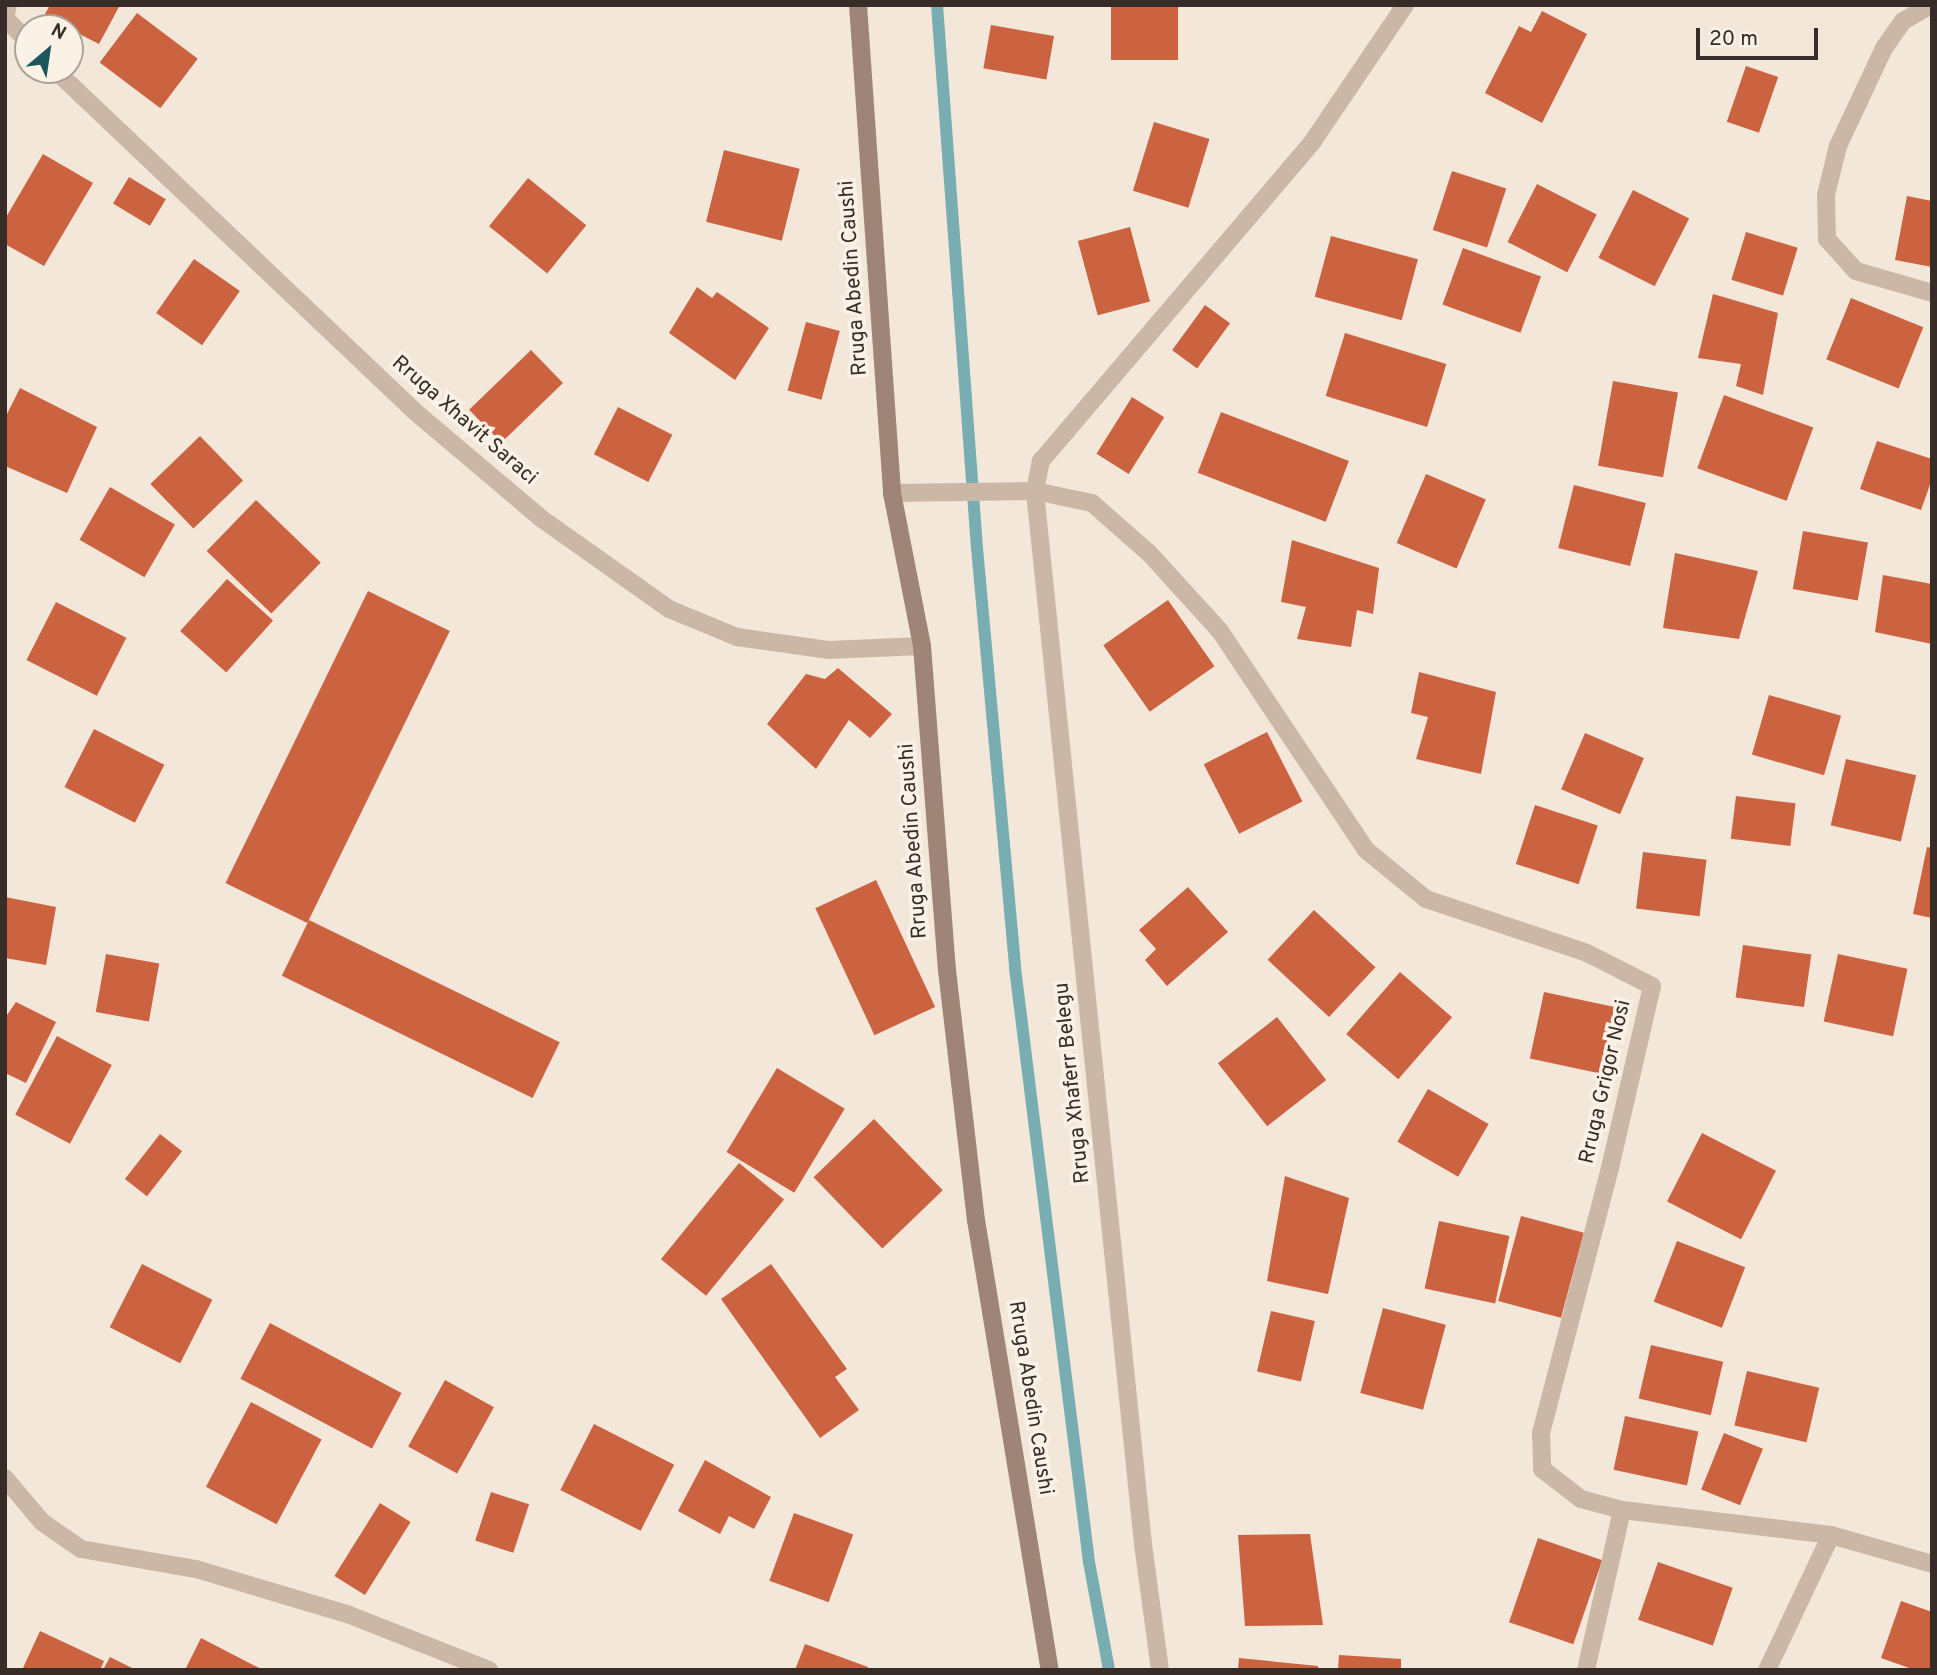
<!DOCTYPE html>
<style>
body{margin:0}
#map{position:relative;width:1937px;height:1675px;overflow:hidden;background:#f3e7da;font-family:Overpass,sans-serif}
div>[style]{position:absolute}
.stream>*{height:12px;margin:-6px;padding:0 6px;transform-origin:6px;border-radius:6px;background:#78aeb1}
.building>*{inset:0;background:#cb6240;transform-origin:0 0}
.service>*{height:18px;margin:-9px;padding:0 9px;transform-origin:9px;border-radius:9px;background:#cbb7a6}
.minor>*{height:18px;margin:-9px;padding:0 9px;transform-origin:9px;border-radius:9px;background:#cbb7a6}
.secondary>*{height:18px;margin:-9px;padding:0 9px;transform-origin:9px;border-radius:9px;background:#9f8577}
span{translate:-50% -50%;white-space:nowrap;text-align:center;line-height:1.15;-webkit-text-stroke:7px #faf1e7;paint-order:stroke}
.street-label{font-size:21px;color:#372c27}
.frame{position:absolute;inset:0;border:7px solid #372c27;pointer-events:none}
.north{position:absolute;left:14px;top:14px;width:70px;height:70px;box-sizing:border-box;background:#faf1e7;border:2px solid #aca29a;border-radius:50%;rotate:29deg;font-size:19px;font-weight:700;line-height:28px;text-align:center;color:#372c27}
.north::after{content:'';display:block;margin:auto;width:24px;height:32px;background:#1b565a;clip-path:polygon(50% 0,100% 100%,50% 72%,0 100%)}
.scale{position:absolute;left:1696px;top:28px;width:122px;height:32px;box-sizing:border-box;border:4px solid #372c27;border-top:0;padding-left:9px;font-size:21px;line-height:24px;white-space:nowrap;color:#372c27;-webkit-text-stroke:5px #faf1e7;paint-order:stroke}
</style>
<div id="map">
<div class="stream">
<i style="left:937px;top:5px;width:544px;rotate:85.79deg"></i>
<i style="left:977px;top:548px;width:422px;rotate:84.8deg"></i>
<i style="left:1015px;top:968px;width:599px;rotate:82.9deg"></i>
<i style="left:1089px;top:1562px;width:110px;rotate:79.5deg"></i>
</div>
<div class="building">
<i style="clip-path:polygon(50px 5px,120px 5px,99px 44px,44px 16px)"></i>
<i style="left:1111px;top:5px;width:67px;height:55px"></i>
<i style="clip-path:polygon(1542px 11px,1587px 34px,1542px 123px,1485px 93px,1519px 26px,1531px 32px)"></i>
<i style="left:137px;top:13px;width:76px;height:62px;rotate:37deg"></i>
<i style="left:991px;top:25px;width:64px;height:44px;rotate:10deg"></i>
<i style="left:1746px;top:66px;width:34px;height:59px;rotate:19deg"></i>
<i style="left:1154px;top:122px;width:58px;height:72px;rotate:17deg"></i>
<i style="left:724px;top:150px;width:78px;height:74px;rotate:14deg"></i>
<i style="clip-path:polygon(43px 154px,93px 183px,44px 266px,5px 244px,5px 219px)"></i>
<i style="left:1452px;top:171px;width:57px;height:62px;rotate:18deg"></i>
<i style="left:129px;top:177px;width:43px;height:31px;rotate:31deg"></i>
<i style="left:528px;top:178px;width:75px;height:62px;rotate:39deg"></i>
<i style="left:1537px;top:184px;width:67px;height:65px;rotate:27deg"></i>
<i style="left:1633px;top:190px;width:63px;height:76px;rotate:27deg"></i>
<i style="clip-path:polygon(1907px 196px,1932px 201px,1932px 267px,1895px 260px)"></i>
<i style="left:1130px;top:227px;width:77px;height:54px;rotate:75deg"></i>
<i style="left:1746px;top:232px;width:54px;height:50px;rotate:17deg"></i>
<i style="left:1331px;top:236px;width:90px;height:63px;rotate:15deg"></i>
<i style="left:1463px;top:248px;width:83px;height:60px;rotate:20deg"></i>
<i style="left:194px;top:259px;width:56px;height:66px;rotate:35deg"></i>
<i style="clip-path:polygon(697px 287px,712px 298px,717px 292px,769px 328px,735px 380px,669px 333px)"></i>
<i style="clip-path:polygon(1713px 294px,1778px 313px,1763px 395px,1736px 386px,1741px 364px,1698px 358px)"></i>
<i style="left:1851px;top:298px;width:78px;height:66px;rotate:22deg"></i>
<i style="left:1205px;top:305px;width:31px;height:56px;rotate:36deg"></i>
<i style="left:806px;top:322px;width:35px;height:71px;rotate:15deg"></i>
<i style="left:1345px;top:333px;width:106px;height:66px;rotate:17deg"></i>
<i style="left:531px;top:350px;width:46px;height:86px;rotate:46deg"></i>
<i style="left:1613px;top:381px;width:66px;height:86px;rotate:10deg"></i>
<i style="clip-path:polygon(20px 388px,97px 427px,67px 493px,5px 466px,5px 418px)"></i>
<i style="left:1724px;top:395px;width:95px;height:78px;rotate:20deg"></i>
<i style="left:1132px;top:397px;width:38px;height:67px;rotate:32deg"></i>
<i style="left:618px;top:407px;width:61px;height:53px;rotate:27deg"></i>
<i style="left:1221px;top:412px;width:137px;height:65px;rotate:21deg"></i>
<i style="left:200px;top:436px;width:62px;height:69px;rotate:46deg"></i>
<i style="clip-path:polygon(1877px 441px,1932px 459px,1932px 479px,1921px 510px,1860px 489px)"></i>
<i style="left:1426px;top:474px;width:65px;height:75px;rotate:23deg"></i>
<i style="left:1574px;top:485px;width:74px;height:65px;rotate:14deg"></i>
<i style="left:110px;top:487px;width:75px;height:61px;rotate:30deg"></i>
<i style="left:256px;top:500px;width:90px;height:71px;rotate:44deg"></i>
<i style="left:1803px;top:531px;width:66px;height:59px;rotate:10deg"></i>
<i style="clip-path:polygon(1292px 540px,1379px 568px,1373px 614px,1357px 610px,1351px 647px,1297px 639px,1306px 607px,1281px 602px)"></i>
<i style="clip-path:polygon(1675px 553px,1758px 571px,1739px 639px,1663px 628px)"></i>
<i style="clip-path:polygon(1883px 575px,1932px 584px,1932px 644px,1875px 632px)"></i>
<i style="left:227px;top:579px;width:62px;height:70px;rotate:42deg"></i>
<i style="left:368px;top:591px;width:91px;height:325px;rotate:26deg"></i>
<i style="left:1168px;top:600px;width:81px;height:79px;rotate:55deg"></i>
<i style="left:56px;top:602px;width:79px;height:65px;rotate:27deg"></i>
<i style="clip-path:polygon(838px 668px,892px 714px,870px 738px,849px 720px,816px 769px,767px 724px,806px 674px,825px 679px)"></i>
<i style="clip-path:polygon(1419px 672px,1496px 692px,1481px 774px,1416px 759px,1428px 717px,1411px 713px)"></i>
<i style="left:1769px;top:695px;width:75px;height:62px;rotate:16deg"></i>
<i style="left:94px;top:729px;width:79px;height:65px;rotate:27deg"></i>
<i style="left:1267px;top:732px;width:78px;height:71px;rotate:63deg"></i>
<i style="left:1585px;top:733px;width:64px;height:61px;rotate:23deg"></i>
<i style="left:1846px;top:759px;width:72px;height:68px;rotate:13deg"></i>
<i style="left:1736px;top:796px;width:60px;height:43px;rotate:7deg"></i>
<i style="left:1535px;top:805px;width:66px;height:62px;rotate:18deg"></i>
<i style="clip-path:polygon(1927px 847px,1932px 848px,1932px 918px,1913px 914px)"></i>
<i style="left:1643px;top:852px;width:64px;height:57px;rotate:7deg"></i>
<i style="left:876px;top:880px;width:140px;height:67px;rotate:65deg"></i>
<i style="clip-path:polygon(1188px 887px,1228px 932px,1167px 986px,1145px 960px,1156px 949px,1139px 930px)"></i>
<i style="clip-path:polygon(5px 897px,56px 907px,46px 965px,5px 958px)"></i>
<i style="left:1314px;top:910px;width:84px;height:68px;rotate:43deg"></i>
<i style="left:309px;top:920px;width:279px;height:62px;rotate:26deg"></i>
<i style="left:1743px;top:945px;width:69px;height:53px;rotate:8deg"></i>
<i style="left:106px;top:954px;width:54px;height:59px;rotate:10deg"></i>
<i style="left:1838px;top:954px;width:71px;height:69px;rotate:12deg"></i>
<i style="left:1400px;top:972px;width:69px;height:82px;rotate:41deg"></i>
<i style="left:1544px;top:992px;width:72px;height:68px;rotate:12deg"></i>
<i style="clip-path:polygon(16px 1002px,56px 1022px,26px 1083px,5px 1073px,5px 1018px)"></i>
<i style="left:1277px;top:1017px;width:80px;height:75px;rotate:52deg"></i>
<i style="left:57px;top:1036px;width:62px;height:89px;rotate:28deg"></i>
<i style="left:777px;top:1068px;width:79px;height:98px;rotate:31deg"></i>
<i style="left:1428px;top:1089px;width:70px;height:61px;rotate:30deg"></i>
<i style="left:874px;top:1119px;width:99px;height:84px;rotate:46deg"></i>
<i style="left:1702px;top:1133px;width:83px;height:77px;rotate:27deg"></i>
<i style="left:160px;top:1134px;width:28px;height:57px;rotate:38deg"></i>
<i style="left:739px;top:1163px;width:58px;height:124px;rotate:39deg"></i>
<i style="clip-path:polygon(1285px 1176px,1349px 1198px,1328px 1294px,1267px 1281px)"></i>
<i style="left:1521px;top:1216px;width:65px;height:88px;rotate:15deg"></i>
<i style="left:1439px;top:1221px;width:72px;height:69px;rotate:12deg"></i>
<i style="left:1677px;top:1241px;width:73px;height:65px;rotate:21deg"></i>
<i style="left:142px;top:1264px;width:79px;height:71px;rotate:27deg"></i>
<i style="clip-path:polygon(771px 1264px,847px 1369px,835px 1377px,859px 1410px,820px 1438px,721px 1299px)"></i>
<i style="left:1383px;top:1308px;width:65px;height:88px;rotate:15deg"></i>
<i style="left:1271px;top:1311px;width:45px;height:62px;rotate:13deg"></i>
<i style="left:270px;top:1323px;width:149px;height:63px;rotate:28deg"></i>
<i style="left:1651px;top:1345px;width:74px;height:55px;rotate:13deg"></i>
<i style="left:1747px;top:1371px;width:74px;height:56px;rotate:13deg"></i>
<i style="left:445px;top:1380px;width:56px;height:76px;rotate:29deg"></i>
<i style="left:251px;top:1402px;width:80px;height:96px;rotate:28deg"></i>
<i style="left:1625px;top:1416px;width:75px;height:55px;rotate:12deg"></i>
<i style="left:594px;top:1424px;width:90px;height:74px;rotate:27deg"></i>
<i style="left:1724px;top:1433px;width:42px;height:61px;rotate:22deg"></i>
<i style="clip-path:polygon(705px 1460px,771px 1497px,754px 1529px,729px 1516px,720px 1534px,678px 1511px)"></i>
<i style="left:491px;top:1492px;width:40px;height:51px;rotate:18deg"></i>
<i style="left:380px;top:1503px;width:36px;height:86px;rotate:32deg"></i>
<i style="left:794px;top:1513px;width:63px;height:72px;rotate:20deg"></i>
<i style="clip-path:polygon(1310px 1534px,1323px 1625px,1245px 1626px,1238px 1535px)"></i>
<i style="left:1538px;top:1538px;width:68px;height:89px;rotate:19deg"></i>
<i style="left:1658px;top:1562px;width:79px;height:61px;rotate:19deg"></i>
<i style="clip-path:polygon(1901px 1601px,1932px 1612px,1932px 1670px,1915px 1670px,1881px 1658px)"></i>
<i style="clip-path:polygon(40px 1631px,104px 1661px,100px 1670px,23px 1668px)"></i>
<i style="clip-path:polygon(201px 1638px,263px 1670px,185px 1670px)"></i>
<i style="clip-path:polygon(805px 1644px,868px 1667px,867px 1670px,795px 1670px)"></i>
<i style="clip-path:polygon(1339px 1655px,1401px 1659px,1401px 1670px,1338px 1670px)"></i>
<i style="clip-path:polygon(110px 1657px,136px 1670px,103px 1670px)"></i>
<i style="clip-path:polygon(1239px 1658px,1318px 1666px,1318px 1670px,1238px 1670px)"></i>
</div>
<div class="service">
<i style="left:1767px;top:1670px;width:149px;rotate:-64.6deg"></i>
</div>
<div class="minor">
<i style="left:8px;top:5px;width:13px;rotate:103deg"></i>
<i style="left:5px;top:18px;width:33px;rotate:46deg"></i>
<i style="left:1931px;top:5px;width:32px;rotate:150deg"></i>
<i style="left:1903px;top:21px;width:33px;rotate:125deg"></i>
<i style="left:1884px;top:48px;width:108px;rotate:115.1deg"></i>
<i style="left:1838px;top:146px;width:50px;rotate:103.8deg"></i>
<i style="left:1826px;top:195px;width:44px;rotate:88.7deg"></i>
<i style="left:1827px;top:239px;width:43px;rotate:47.8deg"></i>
<i style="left:1856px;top:271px;width:79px;rotate:16.1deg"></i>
<i style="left:55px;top:70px;width:494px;rotate:43.5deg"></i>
<i style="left:413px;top:410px;width:169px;rotate:40.2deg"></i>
<i style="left:542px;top:519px;width:156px;rotate:35.3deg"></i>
<i style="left:669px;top:609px;width:74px;rotate:22.4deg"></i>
<i style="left:737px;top:637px;width:92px;rotate:8.1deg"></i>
<i style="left:828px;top:650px;width:94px;rotate:-2.4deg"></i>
<i style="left:892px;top:493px;width:143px;rotate:-0.8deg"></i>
<i style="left:1035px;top:491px;width:58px;rotate:11.9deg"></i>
<i style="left:1092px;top:503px;width:76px;rotate:41.3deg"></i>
<i style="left:1149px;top:553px;width:105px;rotate:47.7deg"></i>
<i style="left:1220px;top:631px;width:263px;rotate:56.3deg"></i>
<i style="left:1366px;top:850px;width:77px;rotate:39.2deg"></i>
<i style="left:1426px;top:899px;width:170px;rotate:18.5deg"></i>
<i style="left:1587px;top:953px;width:73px;rotate:26.9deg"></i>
<i style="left:1652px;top:986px;width:187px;rotate:103deg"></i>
<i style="left:1610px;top:1168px;width:274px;rotate:104.6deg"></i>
<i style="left:1541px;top:1433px;width:36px;rotate:88deg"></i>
<i style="left:1542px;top:1469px;width:49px;rotate:37.6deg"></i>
<i style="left:1581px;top:1499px;width:42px;rotate:15deg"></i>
<i style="left:1622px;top:1510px;width:210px;rotate:6.8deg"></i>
<i style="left:1831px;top:1535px;width:105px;rotate:16deg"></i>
<i style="left:5px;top:1478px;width:57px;rotate:49.9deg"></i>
<i style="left:42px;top:1522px;width:47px;rotate:34.7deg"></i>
<i style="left:81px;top:1549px;width:117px;rotate:9.9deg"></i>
<i style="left:196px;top:1569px;width:158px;rotate:16.6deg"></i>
<i style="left:347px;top:1614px;width:153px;rotate:21.5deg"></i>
<i style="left:1160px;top:1670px;width:127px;rotate:-97.7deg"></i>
<i style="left:1143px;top:1544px;width:1059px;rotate:-95.86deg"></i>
<i style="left:1035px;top:491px;width:31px;rotate:-79deg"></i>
<i style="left:1041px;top:461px;width:420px;rotate:-49.6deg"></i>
<i style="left:1313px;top:141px;width:164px;rotate:-55.9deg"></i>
<i style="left:1586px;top:1670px;width:164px;rotate:-77.3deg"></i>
</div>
<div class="secondary">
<i style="left:858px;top:5px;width:489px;rotate:86deg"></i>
<i style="left:892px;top:493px;width:156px;rotate:78.9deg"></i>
<i style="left:922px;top:646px;width:325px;rotate:85.6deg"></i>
<i style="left:947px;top:970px;width:252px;rotate:83.4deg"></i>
<i style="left:976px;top:1220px;width:456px;rotate:80.7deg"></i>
</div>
<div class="street-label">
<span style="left:854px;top:278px;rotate:-94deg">Rruga Abedin Caushi</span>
<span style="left:464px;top:421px;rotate:41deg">Rruga Xhavit Saraci</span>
<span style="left:914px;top:841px;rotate:-94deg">Rruga Abedin Caushi</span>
<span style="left:1606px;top:1082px;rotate:-77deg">Rruga Grigor Nosi</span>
<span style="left:1073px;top:1083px;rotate:-96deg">Rruga Xhaferr Belegu</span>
<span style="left:1030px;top:1398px;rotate:81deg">Rruga Abedin Caushi</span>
</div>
<div class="frame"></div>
<div class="north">N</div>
<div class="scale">20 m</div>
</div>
